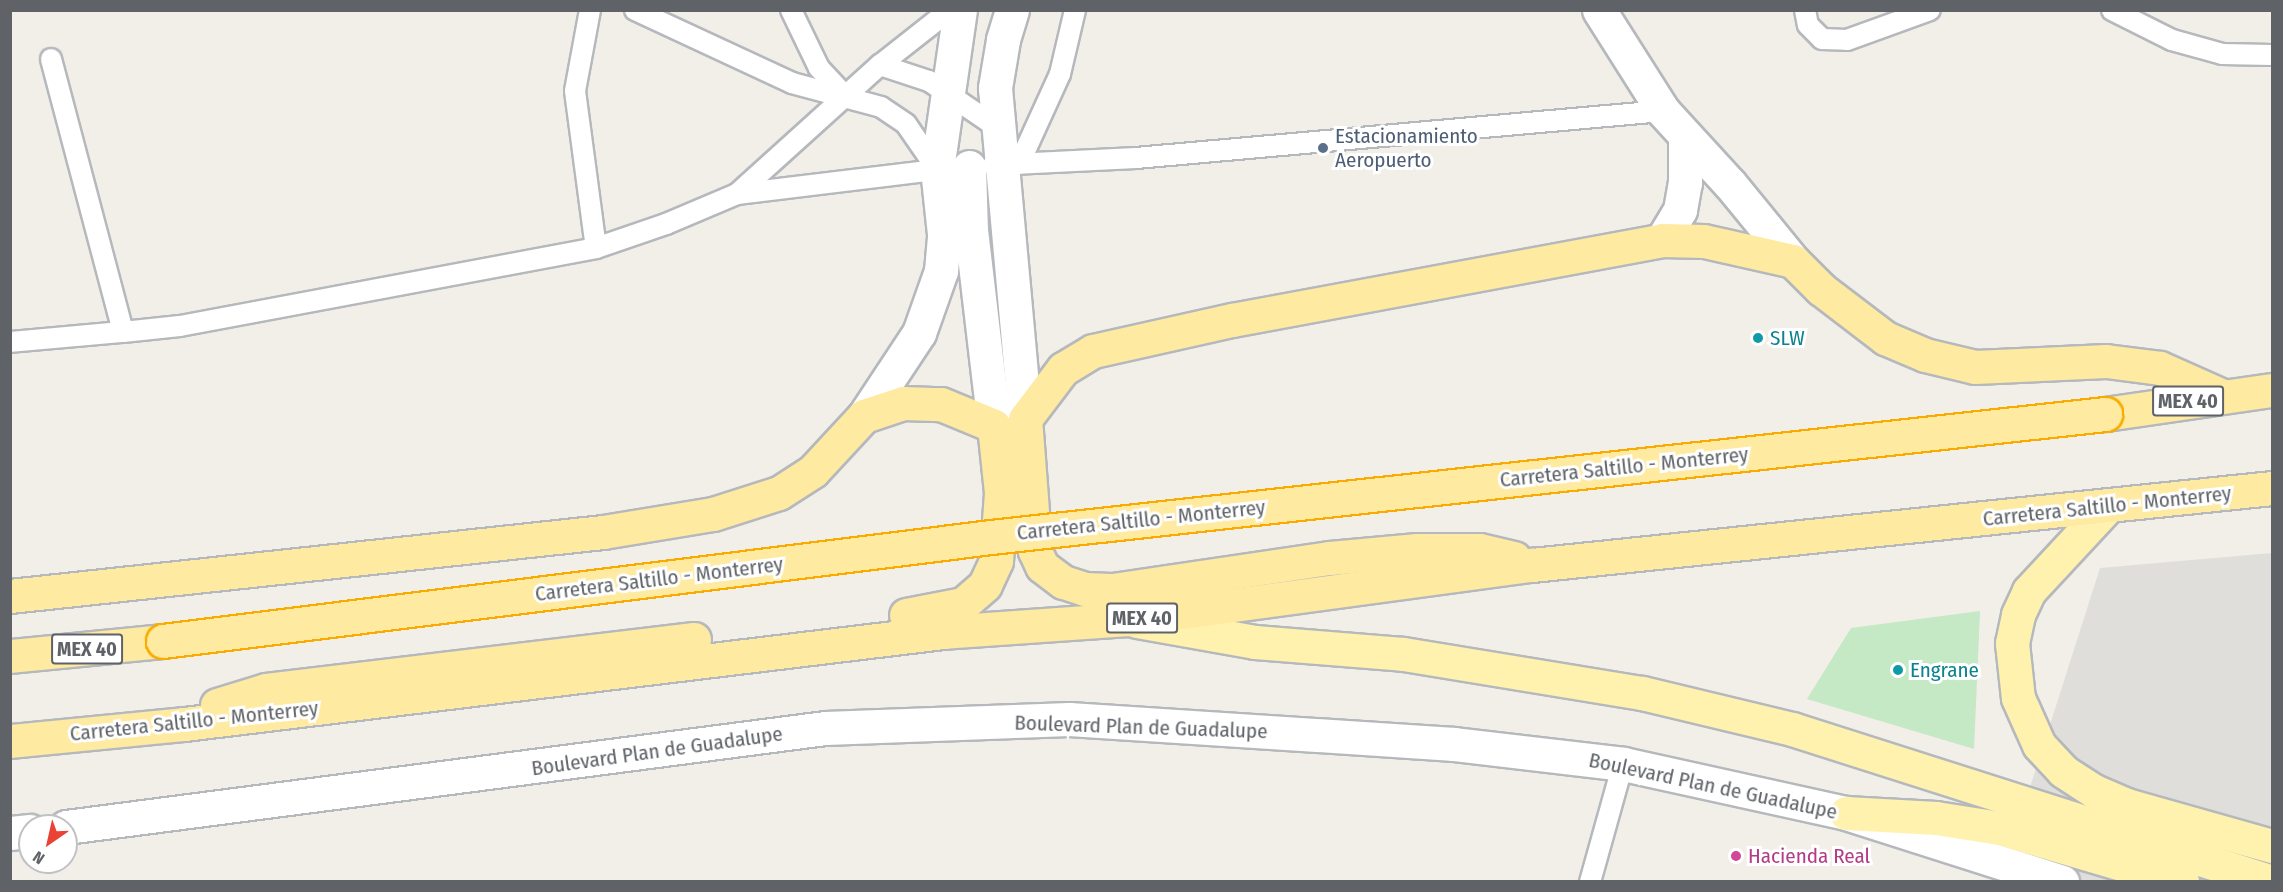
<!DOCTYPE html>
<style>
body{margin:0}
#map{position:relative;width:2283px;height:892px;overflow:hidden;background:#f1efe8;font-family:"Fira Sans Condensed",sans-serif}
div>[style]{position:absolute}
.industrial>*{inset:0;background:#e0deda}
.green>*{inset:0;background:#c5e8c5}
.roads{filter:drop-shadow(2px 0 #b5b8bc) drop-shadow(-2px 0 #b5b8bc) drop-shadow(0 2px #b5b8bc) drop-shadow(0 -2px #b5b8bc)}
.service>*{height:20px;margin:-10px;padding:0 10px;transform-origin:10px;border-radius:10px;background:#fff}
.minor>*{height:33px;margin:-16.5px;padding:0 16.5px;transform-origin:16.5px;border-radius:16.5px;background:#fff}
.tertiary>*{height:33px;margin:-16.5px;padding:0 16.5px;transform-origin:16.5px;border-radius:16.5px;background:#fff}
.primary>*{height:33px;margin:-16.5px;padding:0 16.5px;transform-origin:16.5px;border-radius:16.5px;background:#fff2af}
.trunk>*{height:33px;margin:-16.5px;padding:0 16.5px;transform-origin:16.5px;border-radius:16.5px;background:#feeaa1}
.bridges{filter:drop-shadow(2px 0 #f9ab00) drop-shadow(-2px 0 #f9ab00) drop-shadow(0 2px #f9ab00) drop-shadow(0 -2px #f9ab00)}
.trunk-bridge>*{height:33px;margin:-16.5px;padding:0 16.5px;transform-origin:16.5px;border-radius:16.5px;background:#feeaa1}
.dots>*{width:16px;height:16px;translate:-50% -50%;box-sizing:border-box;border:3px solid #fff;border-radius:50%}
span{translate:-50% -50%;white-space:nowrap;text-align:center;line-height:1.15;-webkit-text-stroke:6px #fff;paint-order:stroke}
.shield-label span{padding:2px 4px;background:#fff;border:2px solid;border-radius:4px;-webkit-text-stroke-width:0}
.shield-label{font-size:20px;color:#5f6368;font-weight:700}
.service-label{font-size:21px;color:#4e5e75}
.left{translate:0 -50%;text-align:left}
.culture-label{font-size:21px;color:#0d838f}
.street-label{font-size:21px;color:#5f6368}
.hotel-label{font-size:21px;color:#b23c85}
.frame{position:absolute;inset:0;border:12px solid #5f6368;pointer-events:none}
.north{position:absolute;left:18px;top:814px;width:60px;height:60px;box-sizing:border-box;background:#fff;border:2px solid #bfc1c3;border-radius:50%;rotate:214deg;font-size:16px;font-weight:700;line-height:24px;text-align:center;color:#5f6368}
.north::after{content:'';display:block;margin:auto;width:21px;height:27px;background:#ea4335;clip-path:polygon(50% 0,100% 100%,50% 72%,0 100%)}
</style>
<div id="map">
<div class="industrial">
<i style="clip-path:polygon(2272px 553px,2272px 881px,2021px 882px,2002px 875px,2100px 568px)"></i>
</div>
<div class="green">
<i style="clip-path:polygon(1980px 611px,1974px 749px,1807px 699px,1851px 628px)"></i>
</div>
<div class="roads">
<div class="service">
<i style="left:590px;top:10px;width:82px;rotate:100.5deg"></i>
<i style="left:575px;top:91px;width:158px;rotate:82.4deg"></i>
<i style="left:635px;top:10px;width:173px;rotate:24.9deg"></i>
<i style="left:792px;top:83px;width:92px;rotate:15.1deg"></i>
<i style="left:881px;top:107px;width:30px;rotate:34deg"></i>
<i style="left:906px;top:124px;width:55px;rotate:55.4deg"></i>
<i style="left:791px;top:10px;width:64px;rotate:64.2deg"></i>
<i style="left:819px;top:68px;width:38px;rotate:47deg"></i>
<i style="left:1805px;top:10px;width:15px;rotate:79deg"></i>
<i style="left:1808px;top:25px;width:20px;rotate:45deg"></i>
<i style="left:1822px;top:39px;width:25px;rotate:2deg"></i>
<i style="left:1847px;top:40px;width:88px;rotate:-19.9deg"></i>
<i style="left:2112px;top:10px;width:67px;rotate:26.6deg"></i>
<i style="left:2172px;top:40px;width:52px;rotate:15.6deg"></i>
<i style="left:2222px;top:54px;width:50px;rotate:1.1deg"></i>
<i style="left:51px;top:59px;width:282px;rotate:75.2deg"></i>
<i style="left:123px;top:332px;width:57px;rotate:-6deg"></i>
<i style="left:180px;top:326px;width:423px;rotate:-10.6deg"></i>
<i style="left:596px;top:248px;width:74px;rotate:-18.9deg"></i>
<i style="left:666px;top:224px;width:77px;rotate:-22.9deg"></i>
<i style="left:737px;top:194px;width:209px;rotate:-6.9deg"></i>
<i style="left:880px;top:65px;width:52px;rotate:18.1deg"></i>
<i style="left:929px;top:81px;width:87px;rotate:34.2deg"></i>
<i style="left:1019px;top:164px;width:99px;rotate:-65.5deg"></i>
<i style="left:1060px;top:74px;width:66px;rotate:-76.8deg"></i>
<i style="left:993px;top:165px;width:143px;rotate:-2.8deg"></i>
<i style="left:1136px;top:158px;width:529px;rotate:-5.1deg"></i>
<i style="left:737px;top:194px;width:193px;rotate:-42.1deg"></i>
<i style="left:880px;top:65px;width:89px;rotate:-38.2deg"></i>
<i style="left:10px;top:342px;width:113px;rotate:-5.1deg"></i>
<i style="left:1590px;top:882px;width:123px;rotate:-74.4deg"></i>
</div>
<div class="minor">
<i style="left:1012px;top:10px;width:31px;rotate:107deg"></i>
<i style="left:1003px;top:40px;width:49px;rotate:99.5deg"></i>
<i style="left:995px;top:88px;width:332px;rotate:84.8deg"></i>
<i style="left:1599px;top:10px;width:120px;rotate:57.6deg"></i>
<i style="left:1663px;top:111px;width:99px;rotate:47.5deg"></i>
<i style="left:1730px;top:184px;width:99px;rotate:50.7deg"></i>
<i style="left:969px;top:167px;width:63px;rotate:88.2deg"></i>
<i style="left:971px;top:230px;width:197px;rotate:83.3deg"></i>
<i style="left:1662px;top:240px;width:35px;rotate:-59deg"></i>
<i style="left:1680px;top:210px;width:27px;rotate:-80deg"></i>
<i style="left:1685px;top:183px;width:47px;rotate:-90deg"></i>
<i style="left:864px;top:416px;width:100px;rotate:-56.5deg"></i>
<i style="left:919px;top:333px;width:66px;rotate:-70.5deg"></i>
<i style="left:941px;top:271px;width:37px;rotate:-85deg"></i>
<i style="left:944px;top:234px;width:65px;rotate:-96.1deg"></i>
<i style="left:937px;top:169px;width:161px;rotate:-81.8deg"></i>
</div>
<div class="tertiary">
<i style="left:66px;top:827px;width:765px;rotate:-7.43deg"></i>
<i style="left:825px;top:728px;width:244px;rotate:-2.1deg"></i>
<i style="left:1069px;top:719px;width:386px;rotate:3.7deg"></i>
<i style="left:1454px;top:744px;width:170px;rotate:6.7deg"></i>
<i style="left:1623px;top:764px;width:228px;rotate:12.4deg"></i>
<i style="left:1846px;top:813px;width:227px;rotate:17.7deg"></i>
<i style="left:10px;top:833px;width:20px;rotate:-6deg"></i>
</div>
<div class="primary">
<i style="left:2107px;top:507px;width:115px;rotate:132.9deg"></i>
<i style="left:2029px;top:591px;width:26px;rotate:115deg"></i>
<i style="left:2018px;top:615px;width:29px;rotate:102deg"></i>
<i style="left:2012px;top:643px;width:55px;rotate:83.8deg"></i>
<i style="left:2018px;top:698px;width:51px;rotate:65.9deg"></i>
<i style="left:2039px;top:745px;width:35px;rotate:47deg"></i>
<i style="left:2063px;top:771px;width:37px;rotate:33deg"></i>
<i style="left:2094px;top:791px;width:36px;rotate:23deg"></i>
<i style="left:2127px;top:805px;width:151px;rotate:15.8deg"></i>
<i style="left:1137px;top:621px;width:120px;rotate:10.1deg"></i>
<i style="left:1255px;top:642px;width:148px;rotate:4.6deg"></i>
<i style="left:1403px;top:654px;width:242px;rotate:9.3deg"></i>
<i style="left:1642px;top:693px;width:154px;rotate:13.5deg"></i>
<i style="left:1792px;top:729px;width:504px;rotate:17.68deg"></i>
<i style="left:1846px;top:813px;width:90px;rotate:3.2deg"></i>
<i style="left:1936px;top:818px;width:64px;rotate:9deg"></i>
<i style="left:1999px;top:828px;width:191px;rotate:16.4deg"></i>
</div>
<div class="trunk">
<i style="left:2105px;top:414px;width:169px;rotate:-8.2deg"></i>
<i style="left:1514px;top:558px;width:36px;rotate:-167deg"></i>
<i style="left:1479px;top:550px;width:62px;rotate:180deg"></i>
<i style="left:1417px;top:550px;width:88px;rotate:174.8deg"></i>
<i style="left:1329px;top:558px;width:219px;rotate:171.6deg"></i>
<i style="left:1112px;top:590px;width:27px;rotate:-178deg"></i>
<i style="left:1085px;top:589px;width:23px;rotate:-162deg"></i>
<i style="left:1063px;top:582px;width:26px;rotate:-143deg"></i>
<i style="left:1042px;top:566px;width:17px;rotate:-115deg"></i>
<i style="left:1035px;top:551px;width:132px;rotate:-94.3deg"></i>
<i style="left:1025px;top:419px;width:63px;rotate:-52.8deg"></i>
<i style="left:1063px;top:369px;width:35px;rotate:-31deg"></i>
<i style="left:1093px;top:351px;width:142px;rotate:-12.6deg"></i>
<i style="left:1232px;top:320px;width:437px;rotate:-10.5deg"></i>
<i style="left:1662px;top:240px;width:42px;rotate:1.4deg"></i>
<i style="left:1704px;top:241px;width:91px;rotate:12.7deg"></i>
<i style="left:1793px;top:261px;width:40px;rotate:45deg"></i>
<i style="left:1821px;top:289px;width:81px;rotate:37.4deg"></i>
<i style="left:1885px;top:338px;width:43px;rotate:23deg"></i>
<i style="left:1925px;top:355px;width:51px;rotate:13.5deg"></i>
<i style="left:1975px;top:367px;width:131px;rotate:-2.6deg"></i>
<i style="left:2106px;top:361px;width:54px;rotate:7.4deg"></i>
<i style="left:2160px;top:368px;width:69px;rotate:24deg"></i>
<i style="left:10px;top:596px;width:596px;rotate:-6.16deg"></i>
<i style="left:603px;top:532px;width:111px;rotate:-9.3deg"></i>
<i style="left:713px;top:514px;width:69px;rotate:-17.7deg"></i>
<i style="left:779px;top:493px;width:40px;rotate:-32.9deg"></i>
<i style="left:813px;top:471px;width:75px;rotate:-47.2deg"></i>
<i style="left:864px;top:416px;width:41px;rotate:-18.4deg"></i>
<i style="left:903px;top:403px;width:38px;rotate:2deg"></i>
<i style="left:941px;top:404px;width:57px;rotate:22.5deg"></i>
<i style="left:994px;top:426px;width:67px;rotate:84deg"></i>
<i style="left:1001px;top:493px;width:68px;rotate:94.2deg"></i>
<i style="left:996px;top:561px;width:26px;rotate:115deg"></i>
<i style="left:985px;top:585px;width:29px;rotate:139deg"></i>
<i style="left:963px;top:604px;width:58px;rotate:169.1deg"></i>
<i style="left:10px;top:656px;width:154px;rotate:-5.6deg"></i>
<i style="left:217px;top:705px;width:51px;rotate:-17deg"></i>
<i style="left:266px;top:690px;width:431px;rotate:-6.8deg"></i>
<i style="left:10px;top:741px;width:175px;rotate:-5.6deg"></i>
<i style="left:184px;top:724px;width:765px;rotate:-6.91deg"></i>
<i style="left:943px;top:632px;width:187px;rotate:-4deg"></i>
<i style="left:1130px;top:619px;width:406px;rotate:-7.7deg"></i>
<i style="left:1532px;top:565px;width:744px;rotate:-5.94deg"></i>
</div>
</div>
<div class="bridges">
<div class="trunk-bridge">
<i style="left:163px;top:641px;width:835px;rotate:-7.16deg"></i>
<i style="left:991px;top:537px;width:1121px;rotate:-6.3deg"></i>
</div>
</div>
<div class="dots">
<i style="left:1323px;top:148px;background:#5c6f8a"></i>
<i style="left:1758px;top:338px;background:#0f9aa8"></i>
<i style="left:1898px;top:670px;background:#0f9aa8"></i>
<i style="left:1736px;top:856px;background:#d1479c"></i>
</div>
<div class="shield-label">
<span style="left:2188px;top:401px">MEX 40</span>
<span style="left:1142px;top:618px">MEX 40</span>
<span style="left:87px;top:649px">MEX 40</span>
</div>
<div class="service-label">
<span class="left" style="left:1335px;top:148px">Estacionamiento<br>Aeropuerto</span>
</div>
<div class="culture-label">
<span class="left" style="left:1770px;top:338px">SLW</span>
<span class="left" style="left:1910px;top:670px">Engrane</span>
</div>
<div class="street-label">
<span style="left:1624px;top:467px;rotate:-6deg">Carretera Saltillo - Monterrey</span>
<span style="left:2107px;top:506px;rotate:-6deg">Carretera Saltillo - Monterrey</span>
<span style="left:1141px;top:520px;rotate:-6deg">Carretera Saltillo - Monterrey</span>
<span style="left:659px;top:579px;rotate:-7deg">Carretera Saltillo - Monterrey</span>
<span style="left:194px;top:721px;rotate:-6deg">Carretera Saltillo - Monterrey</span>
<span style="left:1141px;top:727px;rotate:2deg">Boulevard Plan de Guadalupe</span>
<span style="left:657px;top:751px;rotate:-8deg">Boulevard Plan de Guadalupe</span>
<span style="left:1713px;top:786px;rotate:12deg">Boulevard Plan de Guadalupe</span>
</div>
<div class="hotel-label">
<span class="left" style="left:1748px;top:856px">Hacienda Real</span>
</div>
<div class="frame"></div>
<div class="north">N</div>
</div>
